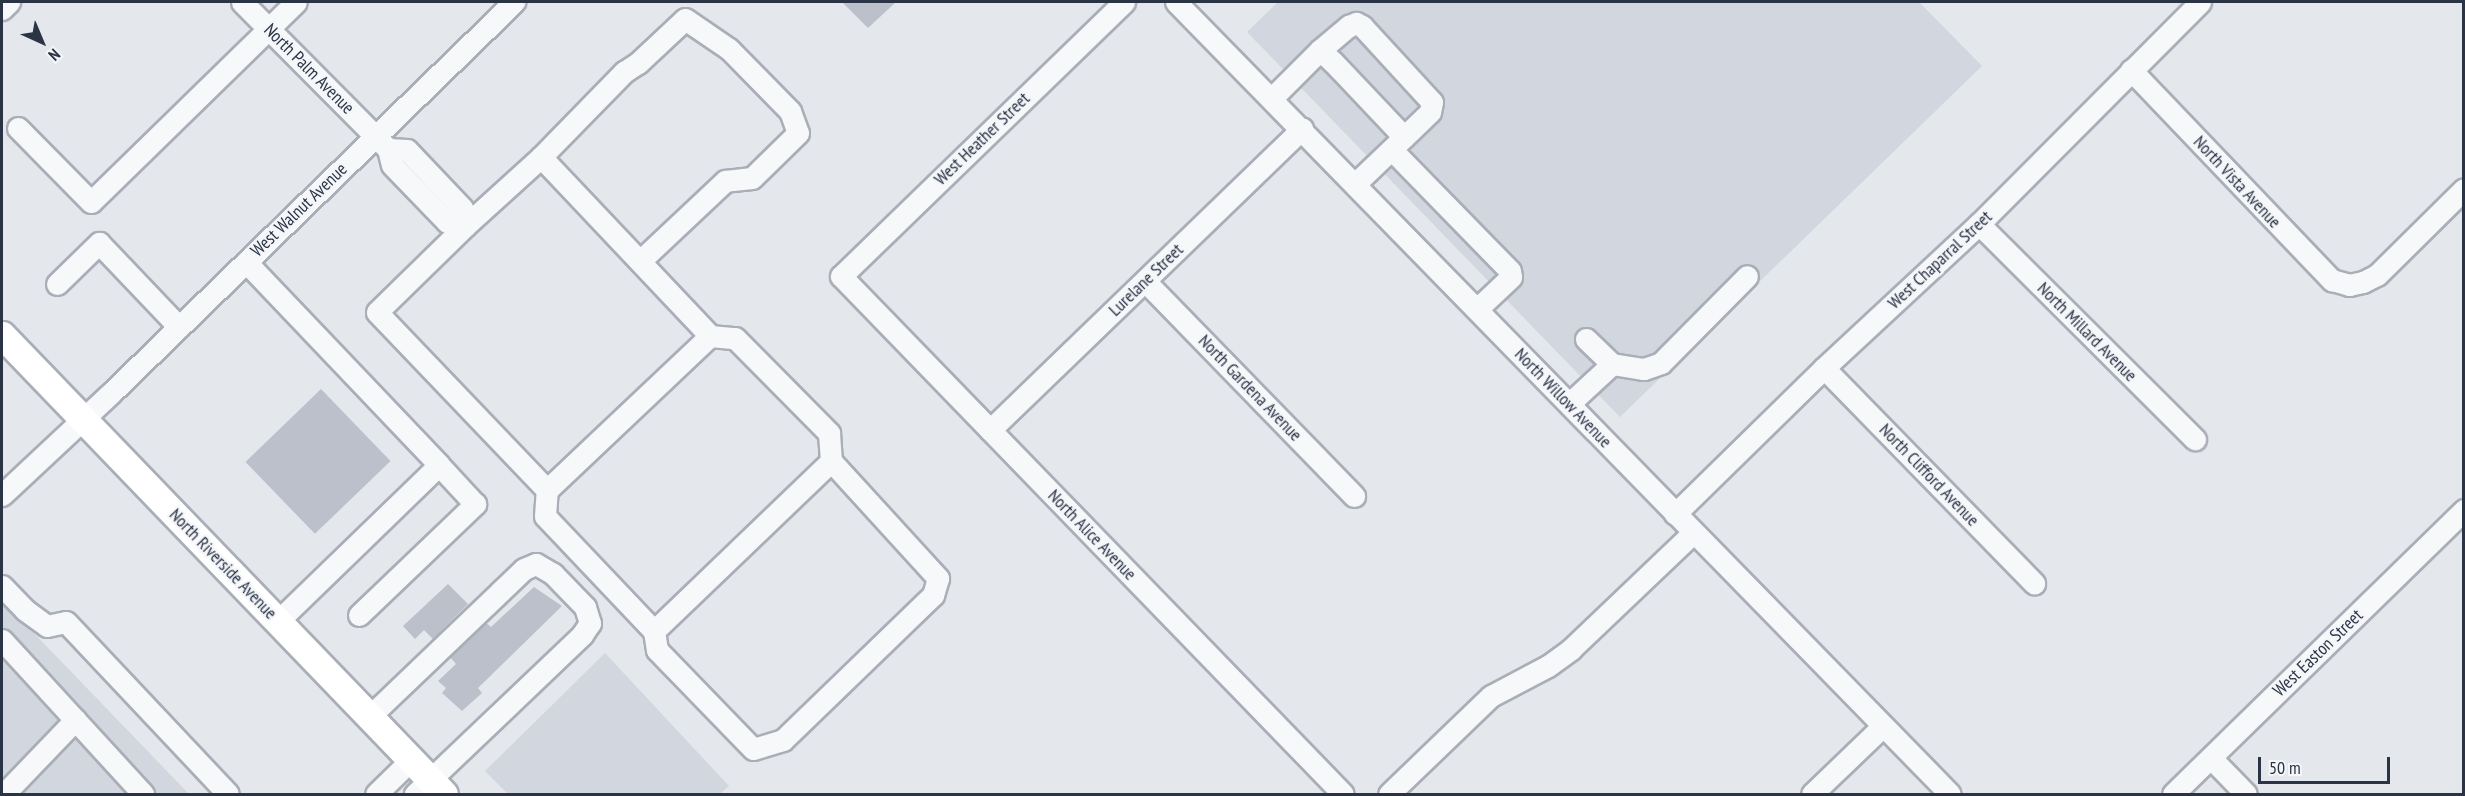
<!DOCTYPE html>
<style>
body{margin:0}
#map{position:relative;width:2465px;height:796px;overflow:hidden;background:#e4e7ec;font-family:"PT Sans Narrow",sans-serif}
div>[style]{position:absolute}
.built>*{inset:0;background:#d2d6de}
.building>*{inset:0;background:#bbc0ca;transform-origin:0 0}
.roads{filter:drop-shadow(2px 0 #a9aeb7) drop-shadow(-2px 0 #a9aeb7) drop-shadow(0 2px #a9aeb7) drop-shadow(0 -2px #a9aeb7)}
.minor>*{height:21px;margin:-10.5px;padding:0 10.5px;transform-origin:10.5px;border-radius:10.5px;background:#f7f8fa}
.major>*{height:27px;margin:-13.5px;padding:0 13.5px;transform-origin:13.5px;border-radius:13.5px;background:#fff}
span{translate:-50% -50%;white-space:nowrap;text-align:center;line-height:1.15;-webkit-text-stroke:4.5px #f4f6f9;paint-order:stroke}
.street-label{font-size:18px;color:#2b3445}
.frame{position:absolute;inset:0;border:3px solid #2b3445;pointer-events:none}
.north{position:absolute;left:12px;top:12px;width:60px;height:60px;-webkit-text-stroke:4px #f4f6f9;paint-order:stroke;rotate:136deg;font-size:16px;font-weight:700;line-height:24px;text-align:center;color:#2b3445}
.north::after{content:'';display:block;margin:auto;width:21px;height:27px;background:#2b3445;clip-path:polygon(50% 0,100% 100%,50% 72%,0 100%)}
.scale{position:absolute;left:2258px;top:757px;width:132px;height:27px;box-sizing:border-box;border:3px solid #2b3445;border-top:0;padding-left:8px;font-size:18px;line-height:21px;white-space:nowrap;color:#2b3445;-webkit-text-stroke:4px #f4f6f9;paint-order:stroke}
</style>
<div id="map">
<div class="built">
<i style="clip-path:polygon(1278px 2px,1919px 2px,1982px 66px,1620px 417px,1247px 32px)"></i>
<i style="clip-path:polygon(2px 600px,189px 794px,2px 794px)"></i>
<i style="clip-path:polygon(605px 653px,729px 786px,720px 794px,508px 794px,485px 771px)"></i>
</div>
<div class="building">
<i style="clip-path:polygon(842px 2px,896px 2px,868px 28px)"></i>
<i style="left:321px;top:389px;width:100px;height:105px;rotate:46deg"></i>
<i style="clip-path:polygon(448px 584px,468px 604px,433px 639px,424px 630px,415px 639px,403px 626px)"></i>
<i style="clip-path:polygon(534px 587px,562px 606px,478px 688px,482px 693px,462px 711px,442px 693px,446px 688px,438px 681px,456px 664px,450px 657px,486px 623px,491px 627px)"></i>
</div>
<div class="roads">
<div class="minor">
<i style="left:242px;top:2px;width:207px;rotate:45.2deg"></i>
<i style="left:388px;top:149px;width:16px;rotate:76deg"></i>
<i style="left:392px;top:165px;width:79px;rotate:46deg"></i>
<i style="left:447px;top:222px;width:18px;rotate:13deg"></i>
<i style="left:465px;top:226px;width:18px;rotate:-99deg"></i>
<i style="left:462px;top:208px;width:80px;rotate:-133.5deg"></i>
<i style="left:407px;top:150px;width:19px;rotate:-177deg"></i>
<i style="left:1124px;top:2px;width:394px;rotate:135.9deg"></i>
<i style="left:841px;top:276px;width:721px;rotate:45.9deg"></i>
<i style="left:1176px;top:2px;width:1107px;rotate:45.66deg"></i>
<i style="left:2px;top:9px;width:10px;rotate:-45deg"></i>
<i style="left:1320px;top:50px;width:38px;rotate:-40deg"></i>
<i style="left:1349px;top:26px;width:8px;rotate:-23deg"></i>
<i style="left:1356px;top:23px;width:7px;rotate:27deg"></i>
<i style="left:1362px;top:26px;width:103px;rotate:47.4deg"></i>
<i style="left:1432px;top:102px;width:10px;rotate:101deg"></i>
<i style="left:1430px;top:112px;width:36px;rotate:136deg"></i>
<i style="left:2131px;top:70px;width:291px;rotate:46.3deg"></i>
<i style="left:2332px;top:280px;width:18px;rotate:16deg"></i>
<i style="left:2349px;top:285px;width:14px;rotate:-12deg"></i>
<i style="left:2363px;top:282px;width:16px;rotate:-27deg"></i>
<i style="left:2377px;top:275px;width:122px;rotate:-44.7deg"></i>
<i style="left:1272px;top:98px;width:68px;rotate:-45deg"></i>
<i style="left:1320px;top:50px;width:18px;rotate:43deg"></i>
<i style="left:1333px;top:62px;width:103px;rotate:46.6deg"></i>
<i style="left:1404px;top:137px;width:66px;rotate:136.2deg"></i>
<i style="left:18px;top:128px;width:104px;rotate:45.4deg"></i>
<i style="left:91px;top:202px;width:286px;rotate:-44.3deg"></i>
<i style="left:1392px;top:150px;width:169px;rotate:45.7deg"></i>
<i style="left:1510px;top:271px;width:6px;rotate:81deg"></i>
<i style="left:1511px;top:277px;width:47px;rotate:136.7deg"></i>
<i style="left:541px;top:157px;width:119px;rotate:-45.7deg"></i>
<i style="left:624px;top:72px;width:17px;rotate:-33deg"></i>
<i style="left:638px;top:63px;width:64px;rotate:-43.1deg"></i>
<i style="left:685px;top:19px;width:53px;rotate:34.3deg"></i>
<i style="left:729px;top:49px;width:87px;rotate:45.5deg"></i>
<i style="left:790px;top:111px;width:23px;rotate:70deg"></i>
<i style="left:798px;top:133px;width:64px;rotate:135.6deg"></i>
<i style="left:752px;top:178px;width:27px;rotate:174deg"></i>
<i style="left:725px;top:181px;width:117px;rotate:136.7deg"></i>
<i style="left:1979px;top:224px;width:305px;rotate:44.9deg"></i>
<i style="left:246px;top:262px;width:280px;rotate:46.4deg"></i>
<i style="left:439px;top:465px;width:224px;rotate:135.9deg"></i>
<i style="left:1145px;top:281px;width:300px;rotate:45.8deg"></i>
<i style="left:57px;top:284px;width:59px;rotate:-44.3deg"></i>
<i style="left:99px;top:243px;width:116px;rotate:46.4deg"></i>
<i style="left:1586px;top:339px;width:36px;rotate:44deg"></i>
<i style="left:1612px;top:364px;width:32px;rotate:9deg"></i>
<i style="left:1644px;top:369px;width:18px;rotate:-19deg"></i>
<i style="left:1661px;top:363px;width:122px;rotate:-45.3deg"></i>
<i style="left:1824px;top:368px;width:301px;rotate:45.7deg"></i>
<i style="left:1570px;top:403px;width:57px;rotate:-42.9deg"></i>
<i style="left:990px;top:430px;width:434px;rotate:-44deg"></i>
<i style="left:547px;top:490px;width:224px;rotate:-43.4deg"></i>
<i style="left:2px;top:495px;width:149px;rotate:-43.1deg"></i>
<i style="left:111px;top:393px;width:562px;rotate:-44.13deg"></i>
<i style="left:1675px;top:514px;width:209px;rotate:-44.4deg"></i>
<i style="left:1824px;top:368px;width:212px;rotate:-42.9deg"></i>
<i style="left:1979px;top:224px;width:313px;rotate:-45.1deg"></i>
<i style="left:2px;top:586px;width:33px;rotate:46deg"></i>
<i style="left:25px;top:610px;width:27px;rotate:36deg"></i>
<i style="left:47px;top:626px;width:19px;rotate:-12deg"></i>
<i style="left:66px;top:622px;width:236px;rotate:46.7deg"></i>
<i style="left:359px;top:615px;width:161px;rotate:-43.7deg"></i>
<i style="left:475px;top:504px;width:53px;rotate:-132.7deg"></i>
<i style="left:654px;top:631px;width:158px;rotate:-133.5deg"></i>
<i style="left:545px;top:516px;width:26px;rotate:-86deg"></i>
<i style="left:547px;top:490px;width:246px;rotate:-133.7deg"></i>
<i style="left:377px;top:312px;width:123px;rotate:-44.3deg"></i>
<i style="left:465px;top:226px;width:103px;rotate:-42.2deg"></i>
<i style="left:541px;top:157px;width:246px;rotate:46.6deg"></i>
<i style="left:710px;top:336px;width:25px;rotate:5deg"></i>
<i style="left:735px;top:338px;width:134px;rotate:45.3deg"></i>
<i style="left:829px;top:433px;width:28px;rotate:86deg"></i>
<i style="left:831px;top:461px;width:159px;rotate:47.6deg"></i>
<i style="left:938px;top:578px;width:18px;rotate:106deg"></i>
<i style="left:933px;top:595px;width:209px;rotate:136deg"></i>
<i style="left:783px;top:740px;width:31px;rotate:163deg"></i>
<i style="left:753px;top:749px;width:138px;rotate:-134.1deg"></i>
<i style="left:657px;top:650px;width:19px;rotate:-99deg"></i>
<i style="left:654px;top:631px;width:245px;rotate:-43.8deg"></i>
<i style="left:2px;top:640px;width:209px;rotate:47.5deg"></i>
<i style="left:369px;top:717px;width:214px;rotate:-43.7deg"></i>
<i style="left:524px;top:569px;width:13px;rotate:-23deg"></i>
<i style="left:536px;top:564px;width:20px;rotate:30deg"></i>
<i style="left:553px;top:574px;width:46px;rotate:45.9deg"></i>
<i style="left:585px;top:607px;width:17px;rotate:73deg"></i>
<i style="left:590px;top:623px;width:14px;rotate:124deg"></i>
<i style="left:582px;top:635px;width:231px;rotate:136.4deg"></i>
<i style="left:2211px;top:758px;width:50px;rotate:45.8deg"></i>
<i style="left:4px;top:794px;width:103px;rotate:-46.2deg"></i>
<i style="left:376px;top:794px;width:49px;rotate:-44.2deg"></i>
<i style="left:1389px;top:794px;width:141px;rotate:-43.9deg"></i>
<i style="left:1491px;top:696px;width:64px;rotate:-27.8deg"></i>
<i style="left:1548px;top:666px;width:29px;rotate:-36deg"></i>
<i style="left:1571px;top:649px;width:168px;rotate:-43.6deg"></i>
<i style="left:1812px;top:794px;width:98px;rotate:-43.8deg"></i>
<i style="left:2173px;top:794px;width:407px;rotate:-44.3deg"></i>
</div>
<div class="major">
<i style="left:2px;top:335px;width:637px;rotate:46.08deg"></i>
</div>
</div>
<div class="street-label">
<span style="left:309px;top:69px;rotate:45deg">North Palm Avenue</span>
<span style="left:982px;top:139px;rotate:-44deg">West Heather Street</span>
<span style="left:2237px;top:182px;rotate:47deg">North Vista Avenue</span>
<span style="left:299px;top:210px;rotate:-44deg">West Walnut Avenue</span>
<span style="left:1940px;top:260px;rotate:-43deg">West Chaparral Street</span>
<span style="left:1146px;top:280px;rotate:-44deg">Lurelane Street</span>
<span style="left:2087px;top:332px;rotate:45deg">North Millard Avenue</span>
<span style="left:1250px;top:388px;rotate:46deg">North Gardena Avenue</span>
<span style="left:1563px;top:398px;rotate:46deg">North Willow Avenue</span>
<span style="left:1929px;top:475px;rotate:46deg">North Clifford Avenue</span>
<span style="left:1092px;top:535px;rotate:46deg">North Alice Avenue</span>
<span style="left:223px;top:564px;rotate:46deg">North Riverside Avenue</span>
<span style="left:2318px;top:653px;rotate:-44deg">West Easton Street</span>
</div>
<div class="frame"></div>
<div class="north">N</div>
<div class="scale">50 m</div>
</div>
